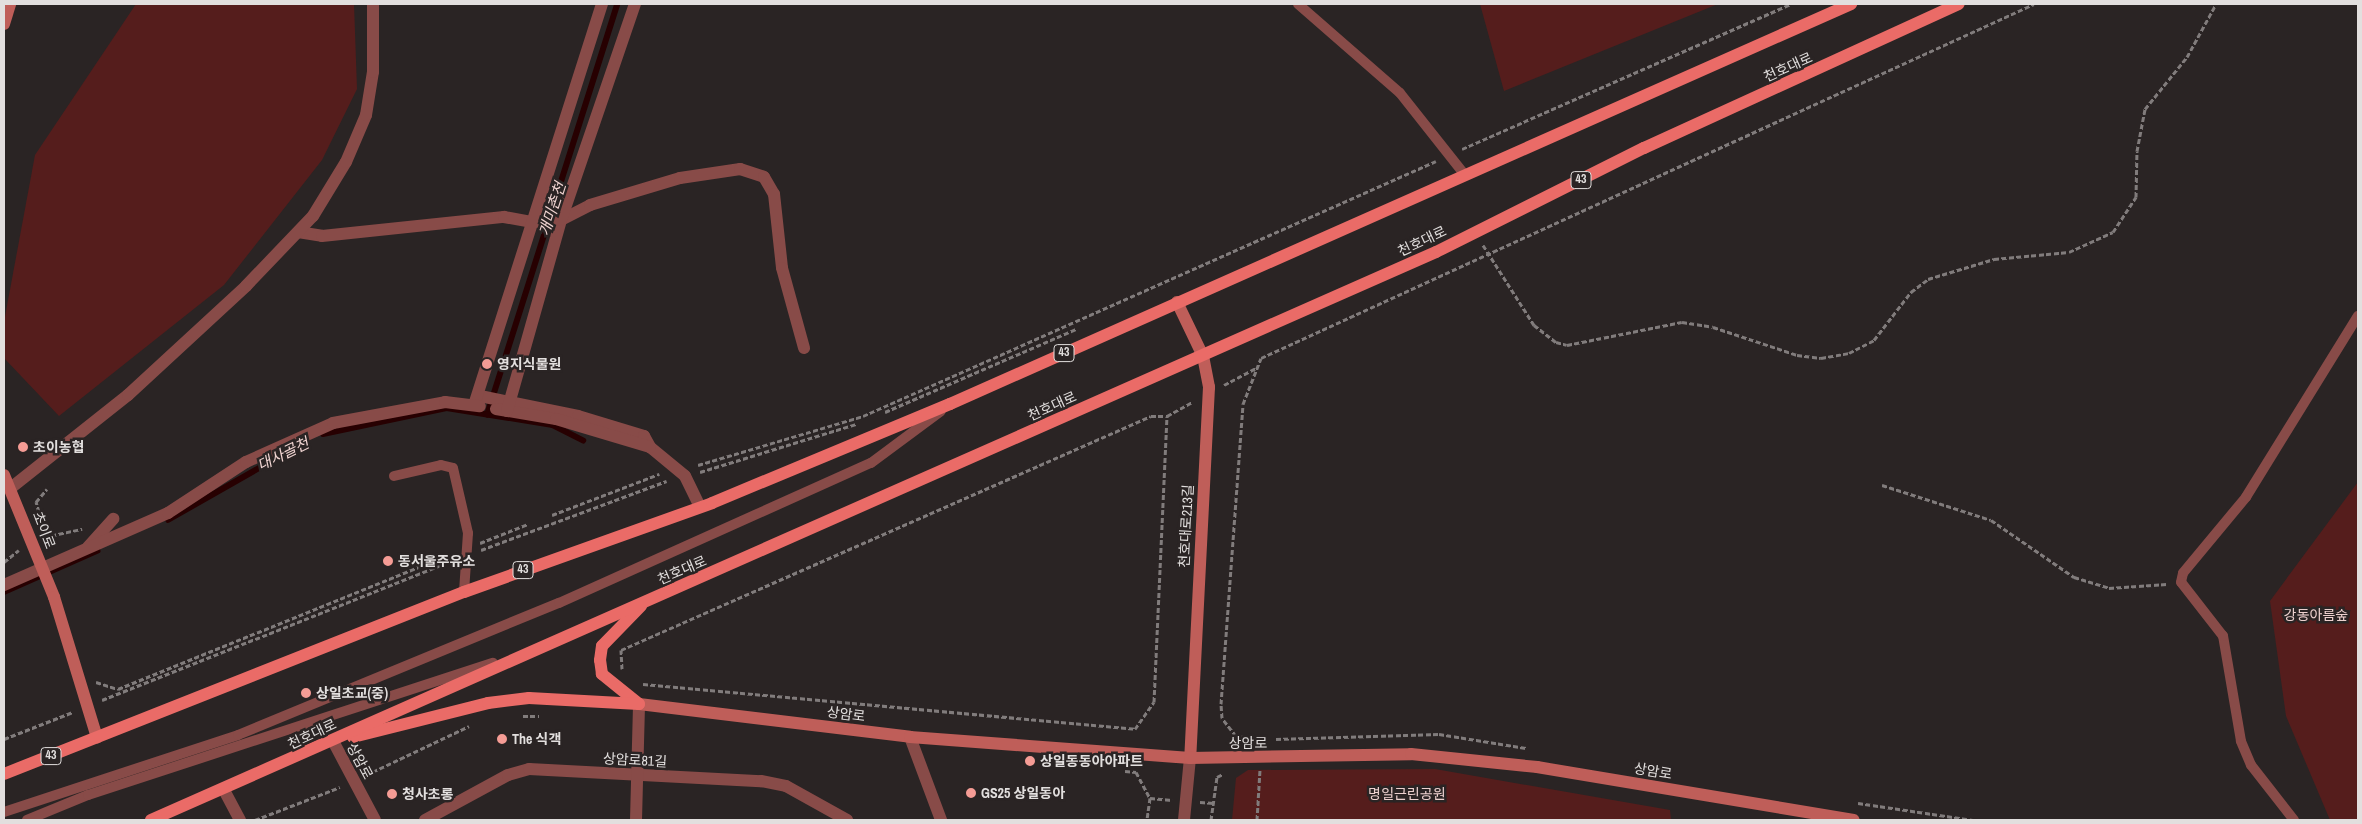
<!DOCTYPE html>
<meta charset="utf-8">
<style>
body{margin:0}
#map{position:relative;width:2362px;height:824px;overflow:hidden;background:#2a2424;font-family:"Archivo Narrow","Noto Sans KR",sans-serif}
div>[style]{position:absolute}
.green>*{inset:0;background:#551d1c}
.stream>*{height:5.5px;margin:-2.75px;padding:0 2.75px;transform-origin:2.75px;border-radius:2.75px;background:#270001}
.path>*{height:3px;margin-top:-1.5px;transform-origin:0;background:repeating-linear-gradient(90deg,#817c7c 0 5px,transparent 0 7.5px)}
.lane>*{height:10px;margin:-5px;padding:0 5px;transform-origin:5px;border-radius:5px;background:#884b48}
.street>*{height:12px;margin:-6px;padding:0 6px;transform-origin:6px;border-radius:6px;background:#884b48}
.secondary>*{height:12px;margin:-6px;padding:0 6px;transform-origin:6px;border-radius:6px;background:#bf5e59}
.primary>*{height:12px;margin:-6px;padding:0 6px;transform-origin:6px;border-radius:6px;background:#ea6b67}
.dots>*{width:14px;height:14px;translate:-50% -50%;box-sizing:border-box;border:2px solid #2a2424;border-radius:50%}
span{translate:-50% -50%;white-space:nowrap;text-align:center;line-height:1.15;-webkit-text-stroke:5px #2a2424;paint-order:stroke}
.shield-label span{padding:1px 4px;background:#2a2424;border:1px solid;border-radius:4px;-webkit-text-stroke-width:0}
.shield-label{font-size:12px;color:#e2dfde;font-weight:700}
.street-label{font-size:14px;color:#e2dfde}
.poi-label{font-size:14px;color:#e2dfde;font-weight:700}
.left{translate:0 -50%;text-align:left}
.park-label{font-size:14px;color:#edd1cf}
.water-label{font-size:15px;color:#f2d6d3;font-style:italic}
.frame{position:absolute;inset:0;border:5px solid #e2dfde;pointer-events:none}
</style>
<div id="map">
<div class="green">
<i style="clip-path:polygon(136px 4px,354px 4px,357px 89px,322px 160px,224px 285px,59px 416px,4px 358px,4px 322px,35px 155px)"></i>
<i style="clip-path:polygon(1480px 4px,1718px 4px,1504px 91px)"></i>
<i style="clip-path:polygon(2358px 482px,2358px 820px,2330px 820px,2286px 716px,2270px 601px)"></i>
<i style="clip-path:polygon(1435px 769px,1670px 810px,1671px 820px,1232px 820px,1236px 778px,1248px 770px)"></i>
</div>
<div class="stream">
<i style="left:487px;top:415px;width:431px;rotate:-72.4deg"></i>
<i style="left:323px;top:434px;width:127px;rotate:-11.8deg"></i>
<i style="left:447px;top:408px;width:107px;rotate:9.1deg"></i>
<i style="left:553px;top:425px;width:34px;rotate:27deg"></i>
<i style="left:168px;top:520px;width:155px;rotate:-29.7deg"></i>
<i style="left:4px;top:592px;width:102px;rotate:-23.8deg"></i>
</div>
<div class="path">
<i style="left:1462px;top:149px;width:359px;rotate:-23.8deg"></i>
<i style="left:1483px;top:245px;width:95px;rotate:57.5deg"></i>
<i style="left:1534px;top:325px;width:28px;rotate:38deg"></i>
<i style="left:1556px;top:342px;width:11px;rotate:15deg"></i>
<i style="left:1567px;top:345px;width:117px;rotate:-11.3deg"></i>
<i style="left:1682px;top:322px;width:31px;rotate:9deg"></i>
<i style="left:1713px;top:327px;width:89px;rotate:18.4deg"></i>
<i style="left:1797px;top:355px;width:24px;rotate:7deg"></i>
<i style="left:1821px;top:358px;width:28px;rotate:-10deg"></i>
<i style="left:1849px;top:353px;width:28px;rotate:-27deg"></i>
<i style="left:1874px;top:340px;width:61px;rotate:-52.4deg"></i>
<i style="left:1911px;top:292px;width:21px;rotate:-37deg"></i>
<i style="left:1928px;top:279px;width:69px;rotate:-16.9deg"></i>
<i style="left:1994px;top:259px;width:75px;rotate:-5.3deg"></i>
<i style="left:2069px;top:252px;width:48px;rotate:-24.4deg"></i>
<i style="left:2113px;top:232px;width:42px;rotate:-56.7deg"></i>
<i style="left:2136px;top:197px;width:46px;rotate:-88.8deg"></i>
<i style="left:2137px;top:151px;width:43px;rotate:-79.2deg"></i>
<i style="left:2145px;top:109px;width:67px;rotate:-51.1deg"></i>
<i style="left:2187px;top:57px;width:60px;rotate:-61.3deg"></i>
<i style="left:1224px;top:385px;width:36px;rotate:-28deg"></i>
<i style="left:885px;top:412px;width:208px;rotate:-23.5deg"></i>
<i style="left:698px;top:465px;width:172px;rotate:-16.5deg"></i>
<i style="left:863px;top:416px;width:627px;rotate:-23.99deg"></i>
<i style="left:700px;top:472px;width:163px;rotate:-17.1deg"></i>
<i style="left:1882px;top:485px;width:114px;rotate:17.8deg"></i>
<i style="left:1991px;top:520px;width:101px;rotate:34.5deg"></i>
<i style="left:2074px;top:577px;width:37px;rotate:17deg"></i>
<i style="left:2109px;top:588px;width:58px;rotate:-3.9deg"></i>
<i style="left:552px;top:515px;width:115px;rotate:-21deg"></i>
<i style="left:41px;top:519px;width:18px;rotate:-106deg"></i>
<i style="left:36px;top:502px;width:17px;rotate:-50deg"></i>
<i style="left:44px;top:537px;width:39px;rotate:-12deg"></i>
<i style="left:480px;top:543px;width:52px;rotate:-21.6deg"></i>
<i style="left:481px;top:550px;width:198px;rotate:-20.4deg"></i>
<i style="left:4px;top:562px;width:19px;rotate:-39deg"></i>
<i style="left:622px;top:669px;width:19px;rotate:-93deg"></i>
<i style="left:621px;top:650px;width:579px;rotate:-23.82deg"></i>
<i style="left:1151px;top:416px;width:16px"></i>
<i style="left:1167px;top:416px;width:29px;rotate:-29deg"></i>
<i style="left:96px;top:682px;width:23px;rotate:18deg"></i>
<i style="left:118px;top:689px;width:354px;rotate:-22.1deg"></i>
<i style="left:643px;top:684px;width:494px;rotate:5.2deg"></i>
<i style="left:1135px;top:729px;width:33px;rotate:-55deg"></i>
<i style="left:1154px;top:702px;width:286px;rotate:-87.4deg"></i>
<i style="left:102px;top:700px;width:376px;rotate:-21.7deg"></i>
<i style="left:523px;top:716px;width:16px"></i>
<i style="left:4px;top:739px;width:74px;rotate:-21.4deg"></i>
<i style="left:1260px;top:739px;width:24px;rotate:-173deg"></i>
<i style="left:1236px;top:736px;width:23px;rotate:-128deg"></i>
<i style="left:1222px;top:718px;width:14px;rotate:-94deg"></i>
<i style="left:1221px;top:704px;width:301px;rotate:-85.8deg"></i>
<i style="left:1243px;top:404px;width:49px;rotate:-68.6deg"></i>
<i style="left:1261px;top:358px;width:850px;rotate:-24.61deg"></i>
<i style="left:1276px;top:739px;width:163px;rotate:-1.8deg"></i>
<i style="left:1439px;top:734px;width:88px;rotate:9.1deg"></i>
<i style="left:1125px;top:771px;width:11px;rotate:5deg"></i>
<i style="left:1136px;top:772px;width:30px;rotate:62deg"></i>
<i style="left:1150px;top:798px;width:22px;rotate:98deg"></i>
<i style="left:366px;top:775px;width:114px;rotate:-25.4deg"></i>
<i style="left:1150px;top:798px;width:22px;rotate:5deg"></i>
<i style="left:1200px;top:802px;width:14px;rotate:4deg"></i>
<i style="left:1858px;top:803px;width:116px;rotate:8.4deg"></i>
<i style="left:255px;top:820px;width:91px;rotate:-21.2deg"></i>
<i style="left:1211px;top:820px;width:43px;rotate:-82.1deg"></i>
<i style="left:1217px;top:777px;width:7px;rotate:-27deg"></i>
<i style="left:1257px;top:820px;width:50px;rotate:-86.6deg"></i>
</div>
<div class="lane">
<i style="left:1298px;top:4px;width:135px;rotate:41.1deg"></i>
<i style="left:1400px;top:93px;width:105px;rotate:51.6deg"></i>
<i style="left:394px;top:476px;width:48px;rotate:-13.2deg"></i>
<i style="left:441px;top:465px;width:12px;rotate:14deg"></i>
<i style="left:453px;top:468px;width:67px;rotate:77deg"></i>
<i style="left:468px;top:533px;width:59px;rotate:93.9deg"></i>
<i style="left:4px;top:812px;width:246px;rotate:-18.2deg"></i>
<i style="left:238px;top:735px;width:347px;rotate:-22.4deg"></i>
<i style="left:559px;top:603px;width:342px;rotate:-24.2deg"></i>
<i style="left:871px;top:463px;width:87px;rotate:-36.6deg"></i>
<i style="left:27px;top:820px;width:66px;rotate:-22.3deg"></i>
<i style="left:88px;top:795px;width:426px;rotate:-18.1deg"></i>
<i style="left:2294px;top:820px;width:70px;rotate:-128deg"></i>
<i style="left:2251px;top:765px;width:26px;rotate:-113deg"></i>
<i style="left:2241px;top:741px;width:107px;rotate:-99.7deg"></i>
<i style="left:2223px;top:636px;width:68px;rotate:-127.9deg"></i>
<i style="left:2181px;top:582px;width:9px;rotate:-77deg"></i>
<i style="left:2183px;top:573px;width:99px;rotate:-50.3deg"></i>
<i style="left:2246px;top:497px;width:213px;rotate:-58.3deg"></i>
</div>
<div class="street">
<i style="left:298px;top:232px;width:24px;rotate:9deg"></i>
<i style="left:322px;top:236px;width:183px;rotate:-6deg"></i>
<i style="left:504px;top:217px;width:29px;rotate:10deg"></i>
<i style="left:533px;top:222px;width:28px;rotate:-4deg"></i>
<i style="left:561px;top:220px;width:33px;rotate:-27deg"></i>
<i style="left:590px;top:205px;width:94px;rotate:-16.7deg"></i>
<i style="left:680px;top:178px;width:61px;rotate:-8.5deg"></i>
<i style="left:740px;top:169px;width:25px;rotate:18deg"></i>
<i style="left:764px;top:177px;width:20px;rotate:60deg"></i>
<i style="left:774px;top:194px;width:74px;rotate:83.8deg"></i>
<i style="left:782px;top:268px;width:83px;rotate:74.6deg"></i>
<i style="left:480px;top:396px;width:100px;rotate:11.5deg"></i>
<i style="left:578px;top:416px;width:69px;rotate:16.9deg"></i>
<i style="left:644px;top:436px;width:13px;rotate:61deg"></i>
<i style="left:650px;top:447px;width:45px;rotate:39.6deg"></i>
<i style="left:685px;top:476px;width:34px;rotate:64deg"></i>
<i style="left:474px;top:405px;width:421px;rotate:-72.3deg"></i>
<i style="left:496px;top:409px;width:61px;rotate:9.5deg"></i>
<i style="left:556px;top:419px;width:98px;rotate:16.6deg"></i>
<i style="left:507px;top:411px;width:198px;rotate:-74.2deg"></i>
<i style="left:561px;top:220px;width:228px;rotate:-71.1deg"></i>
<i style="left:12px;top:487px;width:148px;rotate:-38.4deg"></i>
<i style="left:128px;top:395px;width:161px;rotate:-42.7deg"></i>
<i style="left:246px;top:286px;width:97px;rotate:-46.3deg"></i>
<i style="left:313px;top:216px;width:63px;rotate:-58.6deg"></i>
<i style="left:346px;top:162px;width:51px;rotate:-66.9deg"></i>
<i style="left:366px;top:115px;width:44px;rotate:-80.8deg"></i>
<i style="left:373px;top:72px;width:68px;rotate:-90deg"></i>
<i style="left:88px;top:547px;width:38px;rotate:-48deg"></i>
<i style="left:4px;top:585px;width:179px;rotate:-23.7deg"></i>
<i style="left:168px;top:513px;width:93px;rotate:-33.2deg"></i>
<i style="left:246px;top:462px;width:95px;rotate:-24.1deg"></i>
<i style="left:333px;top:423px;width:114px;rotate:-10.6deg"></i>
<i style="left:445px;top:402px;width:35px;rotate:7deg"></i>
<i style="left:910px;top:737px;width:89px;rotate:69.5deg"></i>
<i style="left:333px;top:741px;width:89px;rotate:62deg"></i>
<i style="left:224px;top:790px;width:34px;rotate:62deg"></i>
<i style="left:425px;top:820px;width:94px;rotate:-28.5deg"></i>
<i style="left:508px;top:775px;width:22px;rotate:-16deg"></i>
<i style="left:529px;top:769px;width:232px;rotate:3deg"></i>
<i style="left:761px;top:781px;width:25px;rotate:11deg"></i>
<i style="left:786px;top:786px;width:70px;rotate:29.1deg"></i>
<i style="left:636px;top:820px;width:116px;rotate:-88.5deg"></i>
<i style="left:1184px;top:820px;width:62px;rotate:-84.5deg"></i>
</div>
<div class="secondary">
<i style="left:4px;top:24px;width:21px;rotate:-73deg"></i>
<i style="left:1177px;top:302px;width:60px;rotate:64.3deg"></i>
<i style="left:1203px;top:356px;width:32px;rotate:79deg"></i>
<i style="left:1209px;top:387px;width:371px;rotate:92.9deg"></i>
<i style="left:4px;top:475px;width:132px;rotate:67.7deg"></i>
<i style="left:54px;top:597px;width:147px;rotate:73deg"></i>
<i style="left:639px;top:704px;width:273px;rotate:6.9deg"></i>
<i style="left:910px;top:737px;width:281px;rotate:4.3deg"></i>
<i style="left:1190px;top:758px;width:221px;rotate:-1deg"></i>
<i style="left:1411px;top:754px;width:127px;rotate:5.9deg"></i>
<i style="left:1537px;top:767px;width:321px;rotate:9.5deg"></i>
</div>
<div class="primary">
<i style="left:639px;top:704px;width:48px;rotate:-141deg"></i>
<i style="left:602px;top:674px;width:14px;rotate:-98deg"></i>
<i style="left:600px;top:660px;width:14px;rotate:-82deg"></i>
<i style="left:602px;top:646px;width:56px;rotate:-45.7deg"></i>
<i style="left:353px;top:737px;width:139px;rotate:-14.1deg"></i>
<i style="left:488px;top:703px;width:41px;rotate:-7deg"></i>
<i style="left:529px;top:698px;width:110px;rotate:3.1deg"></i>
<i style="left:4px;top:774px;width:495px;rotate:-21.6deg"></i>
<i style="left:464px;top:592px;width:263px;rotate:-19.7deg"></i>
<i style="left:712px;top:503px;width:258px;rotate:-22.6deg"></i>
<i style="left:950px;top:404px;width:986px;rotate:-23.94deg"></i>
<i style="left:151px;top:820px;width:1405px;rotate:-23.85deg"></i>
<i style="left:1436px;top:252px;width:233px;rotate:-26.6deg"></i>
<i style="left:1644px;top:148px;width:346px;rotate:-24.6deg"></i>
</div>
<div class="dots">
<i style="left:487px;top:364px;background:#f59c95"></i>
<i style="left:23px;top:447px;background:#f59c95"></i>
<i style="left:388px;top:561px;background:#f59c95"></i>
<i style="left:306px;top:693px;background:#f59c95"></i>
<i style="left:502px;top:739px;background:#f59c95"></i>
<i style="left:1030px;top:761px;background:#f59c95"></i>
<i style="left:971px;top:793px;background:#f59c95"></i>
<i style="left:392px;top:794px;background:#f59c95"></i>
</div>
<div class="shield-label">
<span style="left:1581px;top:180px">43</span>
<span style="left:1064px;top:353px">43</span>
<span style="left:523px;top:570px">43</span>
<span style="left:51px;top:756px">43</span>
</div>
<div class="street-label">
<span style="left:1788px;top:67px;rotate:-24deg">천호대로</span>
<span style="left:1422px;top:241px;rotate:-25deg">천호대로</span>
<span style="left:1052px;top:406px;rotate:-24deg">천호대로</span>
<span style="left:1186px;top:526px;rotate:-87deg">천호대로213길</span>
<span style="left:44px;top:530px;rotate:69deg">초이로</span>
<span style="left:682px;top:570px;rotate:-23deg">천호대로</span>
<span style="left:846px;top:714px;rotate:7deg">상암로</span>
<span style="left:312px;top:734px;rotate:-25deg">천호대로</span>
<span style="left:1248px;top:743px">상암로</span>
<span style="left:635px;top:760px;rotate:3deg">상암로81길</span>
<span style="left:360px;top:761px;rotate:62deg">상암로</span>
<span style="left:1653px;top:771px;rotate:9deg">상암로</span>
</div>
<div class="poi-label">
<span class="left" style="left:497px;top:364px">영지식물원</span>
<span class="left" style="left:33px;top:447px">초이농협</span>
<span class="left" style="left:398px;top:561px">동서울주유소</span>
<span class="left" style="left:316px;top:693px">상일초교(중)</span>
<span class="left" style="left:512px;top:739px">The 식객</span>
<span class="left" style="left:1040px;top:761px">상일동동아아파트</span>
<span class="left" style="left:981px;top:793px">GS25 상일동아</span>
<span class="left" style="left:402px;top:794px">청사초롱</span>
</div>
<div class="park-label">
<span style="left:2316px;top:615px">강동아름숲</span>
<span style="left:1407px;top:794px">명일근린공원</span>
</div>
<div class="water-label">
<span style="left:552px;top:209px;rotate:-72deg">개미촌천</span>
<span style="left:283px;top:454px;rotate:-26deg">대사골천</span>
</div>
<div class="frame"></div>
</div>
